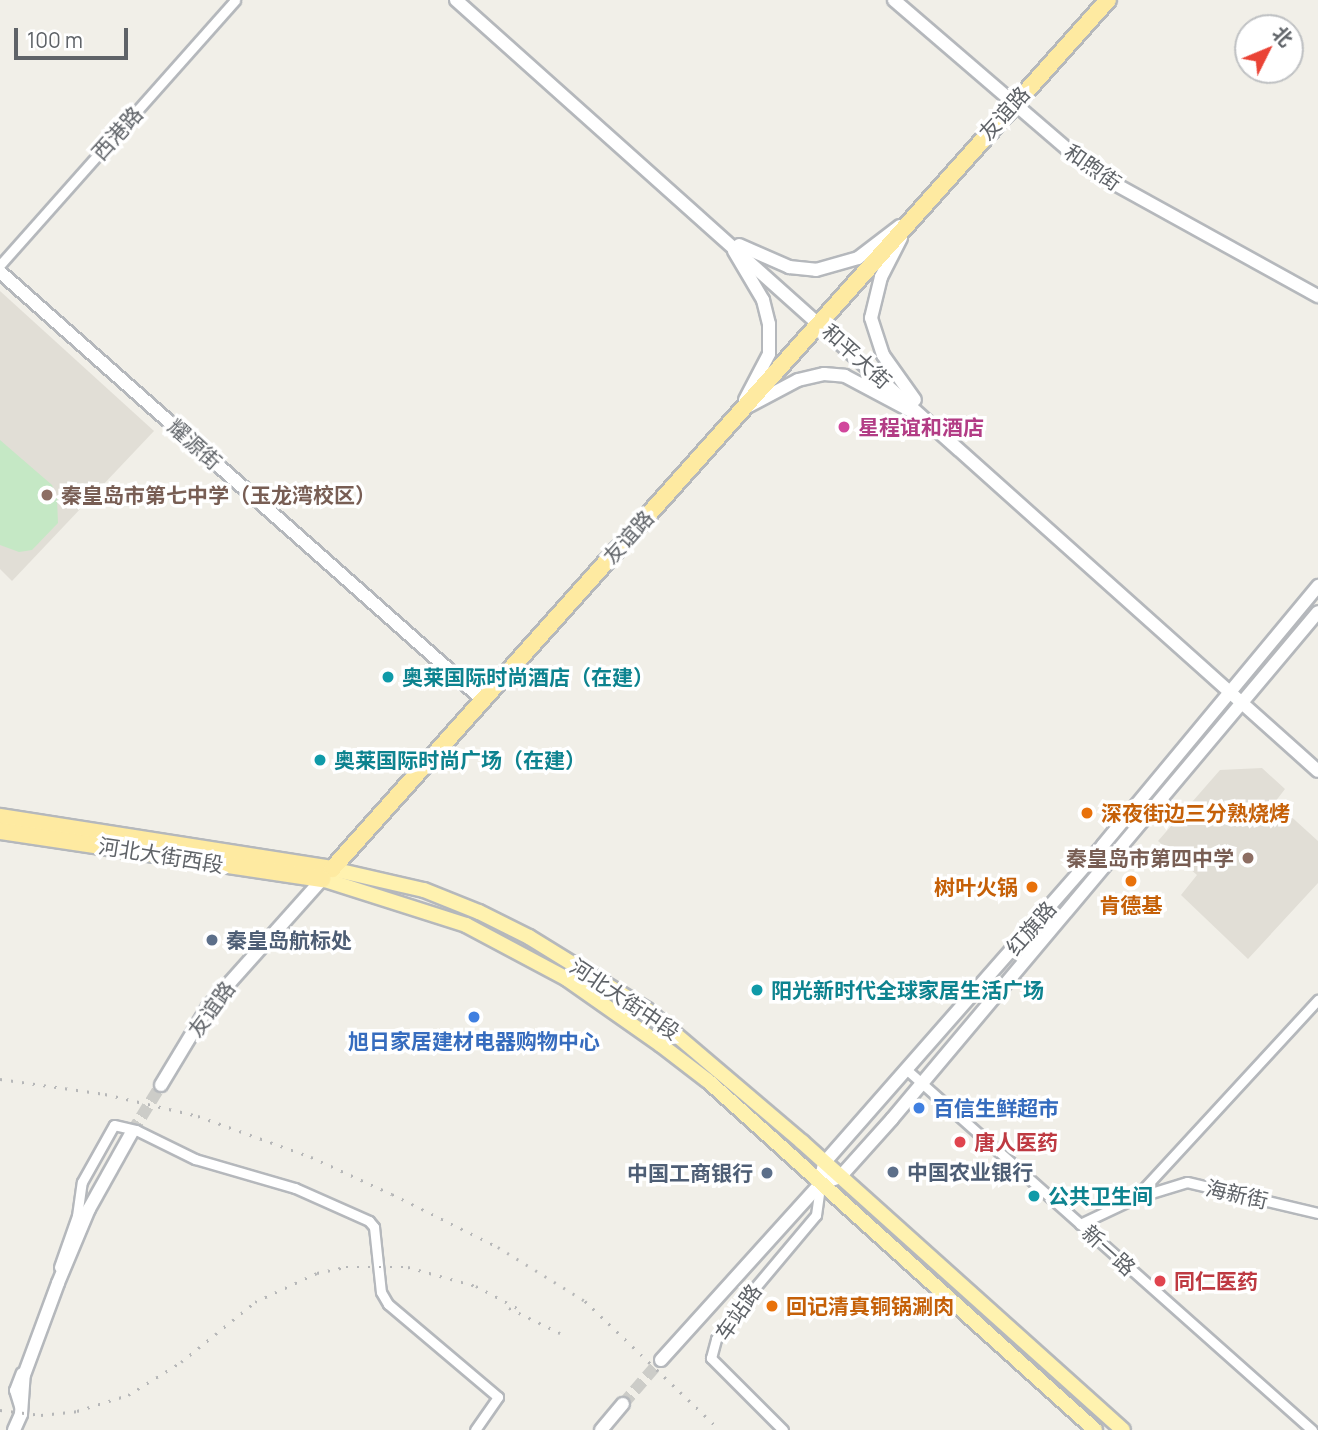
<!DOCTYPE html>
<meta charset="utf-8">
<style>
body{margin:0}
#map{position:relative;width:1318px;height:1430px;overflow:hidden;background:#f1efe8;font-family:Manrope,"Noto Sans SC",sans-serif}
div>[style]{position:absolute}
.education>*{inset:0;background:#e1ded6}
.green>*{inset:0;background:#c5e8c5}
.secondary-tunnel>*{height:12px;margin-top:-6px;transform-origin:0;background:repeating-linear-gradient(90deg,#ccccc8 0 12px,transparent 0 18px)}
.roads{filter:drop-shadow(2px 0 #b5b8bc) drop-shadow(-2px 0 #b5b8bc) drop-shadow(0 2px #b5b8bc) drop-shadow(0 -2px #b5b8bc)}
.minor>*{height:9px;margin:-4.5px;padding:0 4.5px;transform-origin:4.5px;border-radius:4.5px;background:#fff}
.tertiary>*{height:12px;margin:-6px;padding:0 6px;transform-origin:6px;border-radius:6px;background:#fff}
.secondary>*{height:12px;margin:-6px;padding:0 6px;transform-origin:6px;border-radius:6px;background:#fff}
.primary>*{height:14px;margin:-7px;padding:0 7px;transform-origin:7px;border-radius:7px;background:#fff2af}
.trunk>*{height:16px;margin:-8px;padding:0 8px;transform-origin:8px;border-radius:8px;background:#feeaa1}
.rail>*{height:2.5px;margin-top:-1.25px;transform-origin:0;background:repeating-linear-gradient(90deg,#b6b7b8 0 2px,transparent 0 11px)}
.dots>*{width:19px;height:19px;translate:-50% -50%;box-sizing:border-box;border:4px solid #fff;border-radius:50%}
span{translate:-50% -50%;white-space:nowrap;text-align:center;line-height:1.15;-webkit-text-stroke:7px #fff;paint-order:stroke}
.street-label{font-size:21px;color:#5f6368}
.hotel-label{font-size:21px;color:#b23c85;font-weight:700}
.left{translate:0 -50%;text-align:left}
.education-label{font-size:21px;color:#785e54;font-weight:700}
.right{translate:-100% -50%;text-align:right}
.culture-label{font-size:21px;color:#0d838f;font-weight:700}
.food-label{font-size:21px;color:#c56008;font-weight:700}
.service-label{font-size:21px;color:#4e5e75;font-weight:700}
.shop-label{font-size:21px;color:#366cbe;font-weight:700}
.health-label{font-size:21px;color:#be3a42;font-weight:700}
.north{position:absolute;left:1234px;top:14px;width:70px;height:70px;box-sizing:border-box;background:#fff;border:2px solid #bfc1c3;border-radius:50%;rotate:47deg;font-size:19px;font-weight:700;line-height:28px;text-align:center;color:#5f6368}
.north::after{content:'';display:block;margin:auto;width:24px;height:32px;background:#ea4335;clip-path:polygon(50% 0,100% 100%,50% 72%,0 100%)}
.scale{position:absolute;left:14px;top:28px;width:114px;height:32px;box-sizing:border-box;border:4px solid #5f6368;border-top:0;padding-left:9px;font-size:21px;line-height:24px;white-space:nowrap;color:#5f6368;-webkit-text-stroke:5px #fff;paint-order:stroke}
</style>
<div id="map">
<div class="education">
<i style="clip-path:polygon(0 291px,154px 431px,12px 581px,0 569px)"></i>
<i style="clip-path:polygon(1262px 768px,1285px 789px,1275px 802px,1318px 841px,1318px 883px,1248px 959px,1181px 895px,1197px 875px,1158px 841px,1220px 770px)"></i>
</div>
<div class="green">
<i style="clip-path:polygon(0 440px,52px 485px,57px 499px,58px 523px,32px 550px,19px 552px,0 545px)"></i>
</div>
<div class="secondary-tunnel">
<i style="left:132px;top:1132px;width:55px;rotate:-58.3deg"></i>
<i style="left:623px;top:1404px;width:58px;rotate:-49.2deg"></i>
</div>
<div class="roads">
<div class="minor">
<i style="left:0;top:265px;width:354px;rotate:-48.4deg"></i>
<i style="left:907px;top:1070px;width:542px;rotate:41.63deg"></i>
<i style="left:1135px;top:1198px;width:270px;rotate:-47.3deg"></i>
<i style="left:1080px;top:1224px;width:61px;rotate:-25.3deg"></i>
<i style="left:1135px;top:1198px;width:54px;rotate:-17.1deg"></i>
<i style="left:1187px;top:1182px;width:135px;rotate:13.3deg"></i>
<i style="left:59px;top:1267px;width:54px;rotate:-70.6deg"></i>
<i style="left:77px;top:1216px;width:34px;rotate:-82deg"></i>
<i style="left:82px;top:1182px;width:65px;rotate:-60.7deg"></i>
<i style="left:114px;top:1125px;width:23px;rotate:13deg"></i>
<i style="left:136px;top:1130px;width:66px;rotate:26.2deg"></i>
<i style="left:195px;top:1159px;width:104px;rotate:16.2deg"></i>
<i style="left:295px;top:1188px;width:81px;rotate:24deg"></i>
<i style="left:369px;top:1221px;width:8px;rotate:50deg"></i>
<i style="left:374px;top:1227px;width:65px;rotate:83.9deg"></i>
<i style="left:381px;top:1292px;width:14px;rotate:60deg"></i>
<i style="left:388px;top:1304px;width:144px;rotate:40.2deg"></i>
<i style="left:498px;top:1397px;width:40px;rotate:124.9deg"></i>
<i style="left:19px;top:1406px;width:17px;rotate:-107deg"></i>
<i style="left:14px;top:1390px;width:19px;rotate:-69deg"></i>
<i style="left:783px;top:1430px;width:102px;rotate:-135deg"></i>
<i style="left:711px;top:1358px;width:20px;rotate:-75deg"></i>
<i style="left:716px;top:1339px;width:37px;rotate:-55deg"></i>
<i style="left:737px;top:1309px;width:123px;rotate:-50deg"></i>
<i style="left:816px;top:1215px;width:29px;rotate:-82deg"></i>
</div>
<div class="tertiary">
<i style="left:894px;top:0;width:265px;rotate:40.7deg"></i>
<i style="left:1095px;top:173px;width:255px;rotate:28.9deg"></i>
<i style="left:0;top:272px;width:645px;rotate:41.55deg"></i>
</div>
<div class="secondary">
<i style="left:456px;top:0;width:1156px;rotate:41.81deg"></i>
<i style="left:901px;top:238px;width:44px;rotate:117.1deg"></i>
<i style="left:881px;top:277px;width:42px;rotate:103.7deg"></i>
<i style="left:871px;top:318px;width:39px;rotate:72deg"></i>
<i style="left:883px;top:355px;width:55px;rotate:54.6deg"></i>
<i style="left:739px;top:245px;width:55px;rotate:23.7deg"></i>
<i style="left:789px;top:267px;width:27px;rotate:6deg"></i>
<i style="left:816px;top:270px;width:44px;rotate:-15.9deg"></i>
<i style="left:858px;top:258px;width:53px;rotate:-37.3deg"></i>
<i style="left:734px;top:251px;width:57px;rotate:59.4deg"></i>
<i style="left:763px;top:300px;width:25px;rotate:76deg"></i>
<i style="left:769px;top:324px;width:30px;rotate:90deg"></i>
<i style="left:769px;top:354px;width:52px;rotate:117.6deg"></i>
<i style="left:749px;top:406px;width:55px;rotate:-28deg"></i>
<i style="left:798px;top:380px;width:27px;rotate:-13deg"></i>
<i style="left:824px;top:374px;width:21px;rotate:5deg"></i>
<i style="left:845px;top:376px;width:75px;rotate:27.9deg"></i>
<i style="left:161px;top:1085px;width:91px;rotate:-58.9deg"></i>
<i style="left:208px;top:1007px;width:178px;rotate:-48.2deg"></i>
<i style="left:820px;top:1184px;width:21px;rotate:-19deg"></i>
<i style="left:840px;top:1177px;width:78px;rotate:-48.1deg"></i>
<i style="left:892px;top:1119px;width:662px;rotate:-49.96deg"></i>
<i style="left:661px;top:1360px;width:237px;rotate:-47.9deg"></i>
<i style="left:820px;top:1184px;width:21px;rotate:-79deg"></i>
<i style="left:824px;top:1163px;width:423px;rotate:-48.7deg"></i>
<i style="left:1103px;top:845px;width:337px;rotate:-50.3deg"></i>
<i style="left:14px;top:1430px;width:17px;rotate:-66deg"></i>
<i style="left:21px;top:1414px;width:39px;rotate:-86deg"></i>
<i style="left:24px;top:1375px;width:98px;rotate:-69.7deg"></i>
<i style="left:58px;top:1283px;width:80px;rotate:-67.3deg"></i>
<i style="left:89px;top:1209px;width:88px;rotate:-60.8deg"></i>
<i style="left:601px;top:1430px;width:34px;rotate:-50deg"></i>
</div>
<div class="primary">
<i style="left:332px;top:869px;width:94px;rotate:12.9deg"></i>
<i style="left:424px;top:890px;width:59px;rotate:21.8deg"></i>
<i style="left:479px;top:912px;width:56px;rotate:26.6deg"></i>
<i style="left:529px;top:937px;width:139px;rotate:31.7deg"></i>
<i style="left:647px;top:1010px;width:204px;rotate:40.4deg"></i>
<i style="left:802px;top:1142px;width:431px;rotate:41.9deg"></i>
<i style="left:322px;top:879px;width:151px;rotate:17.7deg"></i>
<i style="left:466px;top:925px;width:115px;rotate:28.1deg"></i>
<i style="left:567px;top:979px;width:115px;rotate:35.1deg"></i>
<i style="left:661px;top:1045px;width:59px;rotate:37.5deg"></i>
<i style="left:708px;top:1081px;width:521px;rotate:42.04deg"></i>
</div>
<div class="trunk">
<i style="left:0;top:817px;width:336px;rotate:8.9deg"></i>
<i style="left:332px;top:869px;width:1165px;rotate:-48.24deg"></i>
<i style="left:0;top:831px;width:326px;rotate:8.5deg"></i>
</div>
</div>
<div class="rail">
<i style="left:0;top:1079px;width:106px;rotate:8.1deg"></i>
<i style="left:105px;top:1094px;width:96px;rotate:13.3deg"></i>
<i style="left:198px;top:1116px;width:120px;rotate:19.9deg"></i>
<i style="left:311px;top:1157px;width:89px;rotate:24.6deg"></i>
<i style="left:392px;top:1194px;width:119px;rotate:26.6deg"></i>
<i style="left:498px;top:1247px;width:102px;rotate:31.8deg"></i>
<i style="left:585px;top:1301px;width:187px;rotate:43.7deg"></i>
<i style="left:509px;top:1308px;width:57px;rotate:26.1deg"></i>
<i style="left:0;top:1410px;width:41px;rotate:7deg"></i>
<i style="left:41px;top:1415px;width:36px;rotate:-6deg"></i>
<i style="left:77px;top:1411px;width:53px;rotate:-17.4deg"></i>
<i style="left:128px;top:1395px;width:62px;rotate:-31.9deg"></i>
<i style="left:181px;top:1362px;width:95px;rotate:-39deg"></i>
<i style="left:255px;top:1302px;width:68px;rotate:-25.1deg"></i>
<i style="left:317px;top:1273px;width:30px;rotate:-12deg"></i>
<i style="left:346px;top:1267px;width:62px"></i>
<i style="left:408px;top:1267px;width:71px;rotate:15.6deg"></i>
<i style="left:476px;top:1286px;width:51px;rotate:28.1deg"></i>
</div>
<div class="dots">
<i style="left:844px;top:427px;background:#d1479c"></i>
<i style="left:47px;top:495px;background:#8d6e63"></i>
<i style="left:388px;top:677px;background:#0f9aa8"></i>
<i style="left:320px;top:760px;background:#0f9aa8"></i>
<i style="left:1087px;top:813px;background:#e8710a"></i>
<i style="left:1248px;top:858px;background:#8d6e63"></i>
<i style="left:1131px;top:881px;background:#e8710a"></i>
<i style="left:1032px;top:887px;background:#e8710a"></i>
<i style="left:212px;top:940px;background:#5c6f8a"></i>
<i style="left:757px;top:990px;background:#0f9aa8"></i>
<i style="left:474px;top:1017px;background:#3f7fe0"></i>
<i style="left:919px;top:1108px;background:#3f7fe0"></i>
<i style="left:960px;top:1142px;background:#e0444e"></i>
<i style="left:893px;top:1172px;background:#5c6f8a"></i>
<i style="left:767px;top:1173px;background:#5c6f8a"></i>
<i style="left:1034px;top:1196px;background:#0f9aa8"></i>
<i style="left:1160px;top:1281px;background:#e0444e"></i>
<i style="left:772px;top:1306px;background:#e8710a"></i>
</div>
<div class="street-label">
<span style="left:1004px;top:113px;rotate:-48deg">友谊路</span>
<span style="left:117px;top:133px;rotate:-48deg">西港路</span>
<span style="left:1093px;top:167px;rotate:35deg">和煦街</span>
<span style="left:857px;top:356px;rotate:42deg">和平大街</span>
<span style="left:195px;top:444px;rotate:42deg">耀源街</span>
<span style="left:628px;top:537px;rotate:-48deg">友谊路</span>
<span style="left:161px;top:855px;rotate:9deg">河北大街西段</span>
<span style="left:1031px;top:928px;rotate:-49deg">红旗路</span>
<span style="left:625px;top:999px;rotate:34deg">河北大街中段</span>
<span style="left:211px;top:1009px;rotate:-54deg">友谊路</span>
<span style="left:1237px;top:1194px;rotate:13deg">海新街</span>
<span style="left:1109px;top:1250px;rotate:42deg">新一路</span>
<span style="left:738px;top:1312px;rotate:-55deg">车站路</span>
</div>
<div class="hotel-label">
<span class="left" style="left:858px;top:427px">星程谊和酒店</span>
</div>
<div class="education-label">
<span class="left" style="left:61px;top:495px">秦皇岛市第七中学（玉龙湾校区）</span>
<span class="right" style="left:1234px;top:858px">秦皇岛市第四中学</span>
</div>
<div class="culture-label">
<span class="left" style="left:402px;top:677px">奥莱国际时尚酒店（在建）</span>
<span class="left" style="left:334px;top:760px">奥莱国际时尚广场（在建）</span>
<span class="left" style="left:771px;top:990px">阳光新时代全球家居生活广场</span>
<span class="left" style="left:1048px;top:1196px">公共卫生间</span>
</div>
<div class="food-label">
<span class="left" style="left:1101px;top:813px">深夜街边三分熟烧烤</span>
<span class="right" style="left:1018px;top:887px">树叶火锅</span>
<span style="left:1131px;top:905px">肯德基</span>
<span class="left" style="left:786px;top:1306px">回记清真铜锅涮肉</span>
</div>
<div class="service-label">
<span class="left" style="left:226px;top:940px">秦皇岛航标处</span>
<span class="left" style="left:907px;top:1172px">中国农业银行</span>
<span class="right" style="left:753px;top:1173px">中国工商银行</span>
</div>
<div class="shop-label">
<span style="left:474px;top:1041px">旭日家居建材电器购物中心</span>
<span class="left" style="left:933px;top:1108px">百信生鲜超市</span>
</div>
<div class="health-label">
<span class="left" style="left:974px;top:1142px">唐人医药</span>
<span class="left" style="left:1174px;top:1281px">同仁医药</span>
</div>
<div class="north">北</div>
<div class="scale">100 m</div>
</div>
